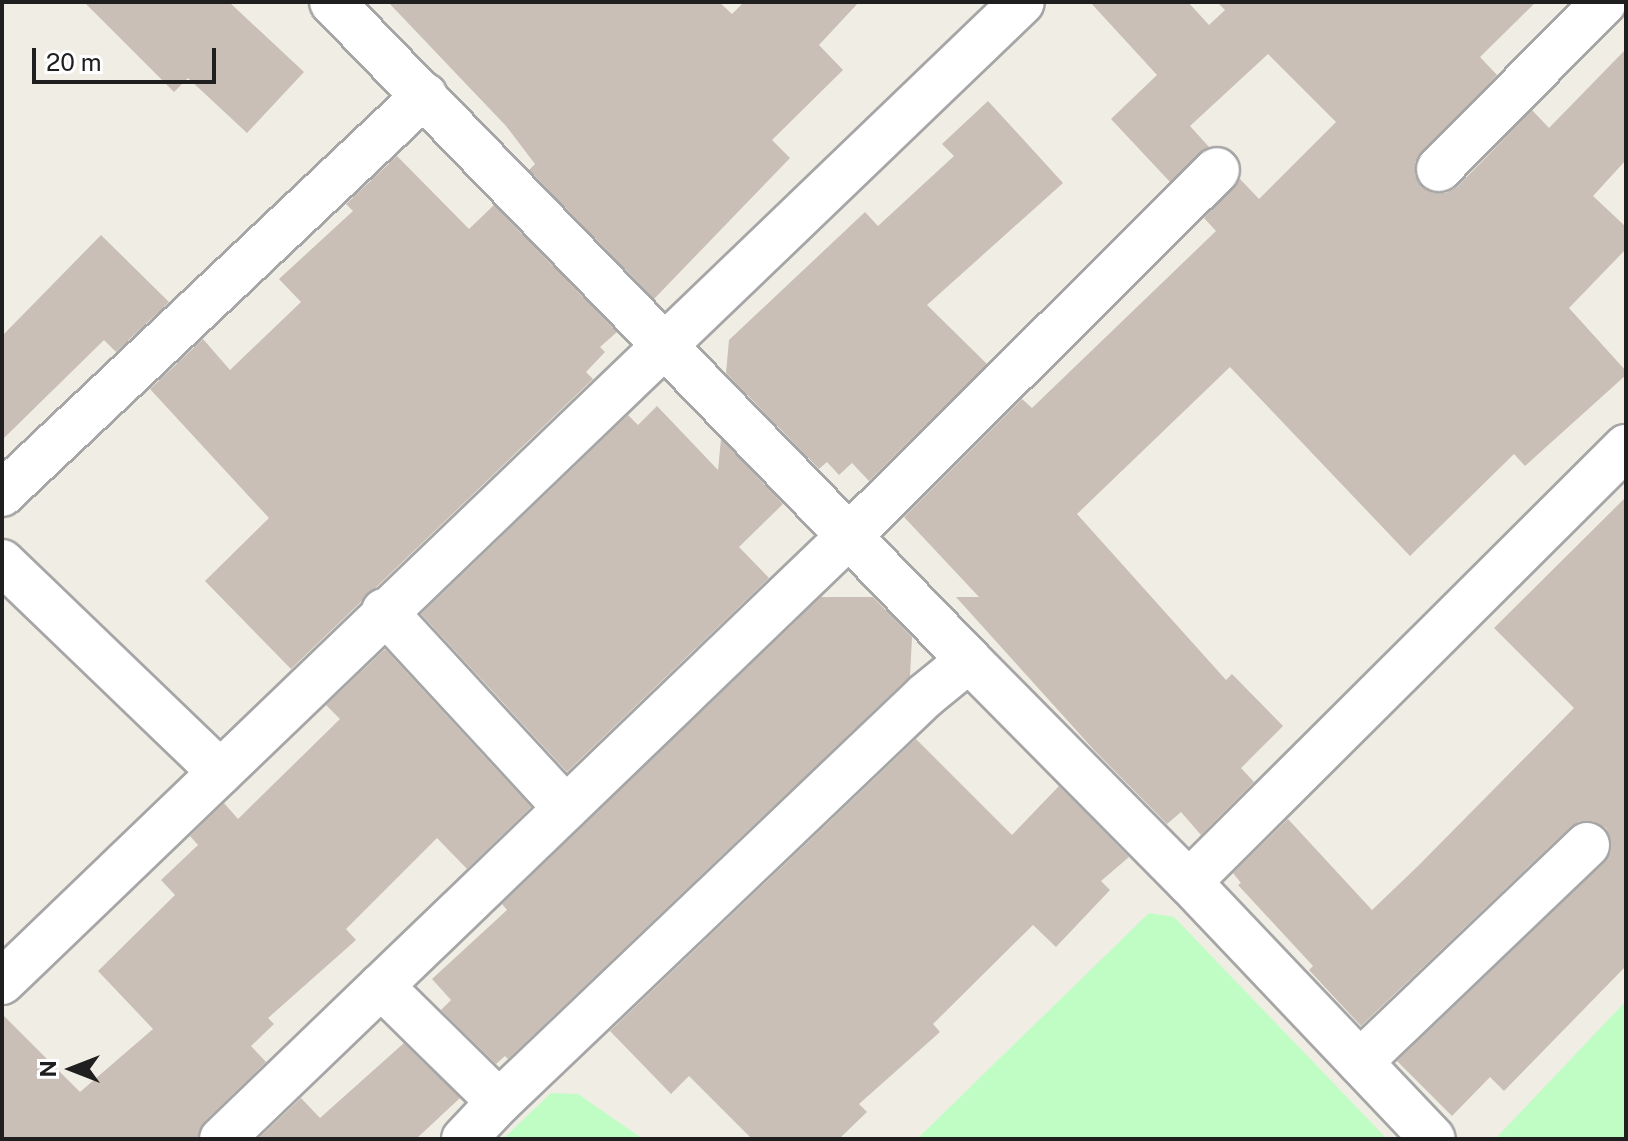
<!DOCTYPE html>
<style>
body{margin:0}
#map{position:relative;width:1628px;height:1141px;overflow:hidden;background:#f0ede4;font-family:"Public Sans",sans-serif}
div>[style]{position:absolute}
.park>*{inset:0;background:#bffdc5}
.building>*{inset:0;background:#c9bfb7}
.roads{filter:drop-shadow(2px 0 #a6a6a6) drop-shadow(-2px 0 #a6a6a6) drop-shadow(0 2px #a6a6a6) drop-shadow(0 -2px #a6a6a6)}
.minor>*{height:44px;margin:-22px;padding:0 22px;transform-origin:22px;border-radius:22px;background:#fff}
span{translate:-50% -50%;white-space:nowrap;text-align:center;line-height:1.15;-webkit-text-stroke:7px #fff;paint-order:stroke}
.frame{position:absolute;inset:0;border:4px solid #1f1f1f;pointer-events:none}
.north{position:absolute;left:32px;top:1029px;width:80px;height:80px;-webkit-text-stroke:6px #fff;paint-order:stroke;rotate:270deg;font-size:22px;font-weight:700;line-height:32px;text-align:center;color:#1f1f1f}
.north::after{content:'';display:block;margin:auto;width:28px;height:36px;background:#1f1f1f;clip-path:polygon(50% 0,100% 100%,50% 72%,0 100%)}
.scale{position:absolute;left:32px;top:48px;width:184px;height:36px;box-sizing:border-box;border:4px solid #1f1f1f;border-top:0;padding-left:10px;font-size:24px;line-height:28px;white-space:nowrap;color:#1f1f1f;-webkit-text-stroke:6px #fff;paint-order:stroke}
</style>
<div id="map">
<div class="park">
<i style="clip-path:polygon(1149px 913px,1174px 917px,1387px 1139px,917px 1139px)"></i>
<i style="clip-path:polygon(1626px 1001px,1626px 1139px,1495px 1139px)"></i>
<i style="clip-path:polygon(551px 1093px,578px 1094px,643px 1139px,503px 1139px)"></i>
</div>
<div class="building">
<i style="clip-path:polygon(84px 2px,229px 2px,304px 72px,247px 133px,188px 78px,174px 92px)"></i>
<i style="clip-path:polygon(388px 2px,719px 2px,732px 14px,744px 2px,859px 2px,819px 45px,843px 70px,772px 140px,790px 158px,654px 299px,529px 170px,535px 164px,506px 126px)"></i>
<i style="clip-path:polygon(1090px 2px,1188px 2px,1209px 25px,1225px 10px,1217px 2px,1536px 2px,1480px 57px,1497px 75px,1415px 162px,1415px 175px,1421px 186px,1433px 193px,1446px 193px,1457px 187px,1532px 110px,1549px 128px,1626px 49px,1626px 160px,1593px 196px,1626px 227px,1626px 249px,1569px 308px,1626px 371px,1626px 375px,1525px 466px,1514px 454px,1410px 556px,1230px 367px,1077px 514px,1226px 680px,1232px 674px,1283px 726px,1241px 768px,1254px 782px,1201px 835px,1181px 812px,1167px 824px,1094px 750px,956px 597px,979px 597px,904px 517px,1022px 399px,1032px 408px,1216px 231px,1204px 218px,1240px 179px,1259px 199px,1336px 122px,1268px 54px,1190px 126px,1209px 147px,1170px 182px,1111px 119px,1157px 75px)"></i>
<i style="clip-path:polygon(988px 101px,1063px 183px,927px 305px,987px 364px,869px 481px,852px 463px,839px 475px,827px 462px,819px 469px,726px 373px,729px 340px,865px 212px,878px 226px,954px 156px,942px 144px)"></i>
<i style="clip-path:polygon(397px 156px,469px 229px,494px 205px,617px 332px,600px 347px,605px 352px,586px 372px,593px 379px,291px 669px,205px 581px,269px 518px,150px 389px,203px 339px,230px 370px,301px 302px,279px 279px,353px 211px,346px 204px)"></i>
<i style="clip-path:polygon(101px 235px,169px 302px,116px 352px,104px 340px,2px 440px,2px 336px)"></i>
<i style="clip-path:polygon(657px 406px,718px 470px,721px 439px,783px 504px,739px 547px,769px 578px,567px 772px,421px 614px,628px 415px,638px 425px)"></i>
<i style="clip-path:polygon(1626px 497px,1626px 966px,1504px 1091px,1490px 1077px,1452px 1116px,1397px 1061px,1604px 863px,1611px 851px,1611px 840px,1606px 828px,1593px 821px,1580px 821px,1570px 827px,1361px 1026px,1309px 970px,1313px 966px,1238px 885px,1241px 883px,1233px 873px,1288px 819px,1372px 910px,1418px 866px,1574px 708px,1494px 628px)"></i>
<i style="clip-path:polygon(821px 597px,873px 597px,912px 637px,910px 676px,508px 1059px,505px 1056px,496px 1064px,441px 1010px,451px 1000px,432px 979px,507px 910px,502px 904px)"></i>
<i style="clip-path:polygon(385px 649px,531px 807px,467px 869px,437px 838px,346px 929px,356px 940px,268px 1018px,274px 1024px,251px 1046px,266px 1062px,205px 1121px,198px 1139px,2px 1139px,2px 1014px,80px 1092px,153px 1029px,98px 971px,175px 895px,161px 880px,198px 845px,190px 836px,224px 803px,238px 819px,340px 719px,326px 705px)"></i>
<i style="clip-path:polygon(916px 739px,1012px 835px,1059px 786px,1129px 857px,1101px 881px,1110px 890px,1056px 947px,1033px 925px,933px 1024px,940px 1032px,859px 1104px,867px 1112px,839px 1139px,752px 1139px,689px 1076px,671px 1094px,610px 1031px)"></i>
<i style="clip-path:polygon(404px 1043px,460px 1098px,416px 1139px,258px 1139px,301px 1098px,320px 1118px)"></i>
</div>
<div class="roads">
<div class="minor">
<i style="left:332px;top:2px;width:916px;rotate:45.93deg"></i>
<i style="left:969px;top:660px;width:313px;rotate:45.3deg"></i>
<i style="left:1189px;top:882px;width:354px;rotate:46.5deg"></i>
<i style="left:1439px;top:169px;width:235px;rotate:-45.3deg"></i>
<i style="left:2px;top:494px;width:581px;rotate:-43.33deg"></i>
<i style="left:2px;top:562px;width:303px;rotate:43.9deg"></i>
<i style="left:384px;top:611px;width:268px;rotate:47.3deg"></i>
<i style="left:1189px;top:882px;width:617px;rotate:-44.87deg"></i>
<i style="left:2px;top:982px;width:1414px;rotate:-43.85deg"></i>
<i style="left:381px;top:986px;width:165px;rotate:44.5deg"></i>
<i style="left:1360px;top:1062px;width:314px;rotate:-43.7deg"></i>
<i style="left:222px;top:1139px;width:873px;rotate:-43.89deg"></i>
<i style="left:851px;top:534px;width:516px;rotate:-44.84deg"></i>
<i style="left:464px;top:1139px;width:51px;rotate:-46.6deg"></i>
<i style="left:499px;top:1102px;width:590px;rotate:-43.63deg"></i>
<i style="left:926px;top:695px;width:55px;rotate:-39.1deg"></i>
</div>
</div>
<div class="frame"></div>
<div class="north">N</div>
<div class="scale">20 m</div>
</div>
